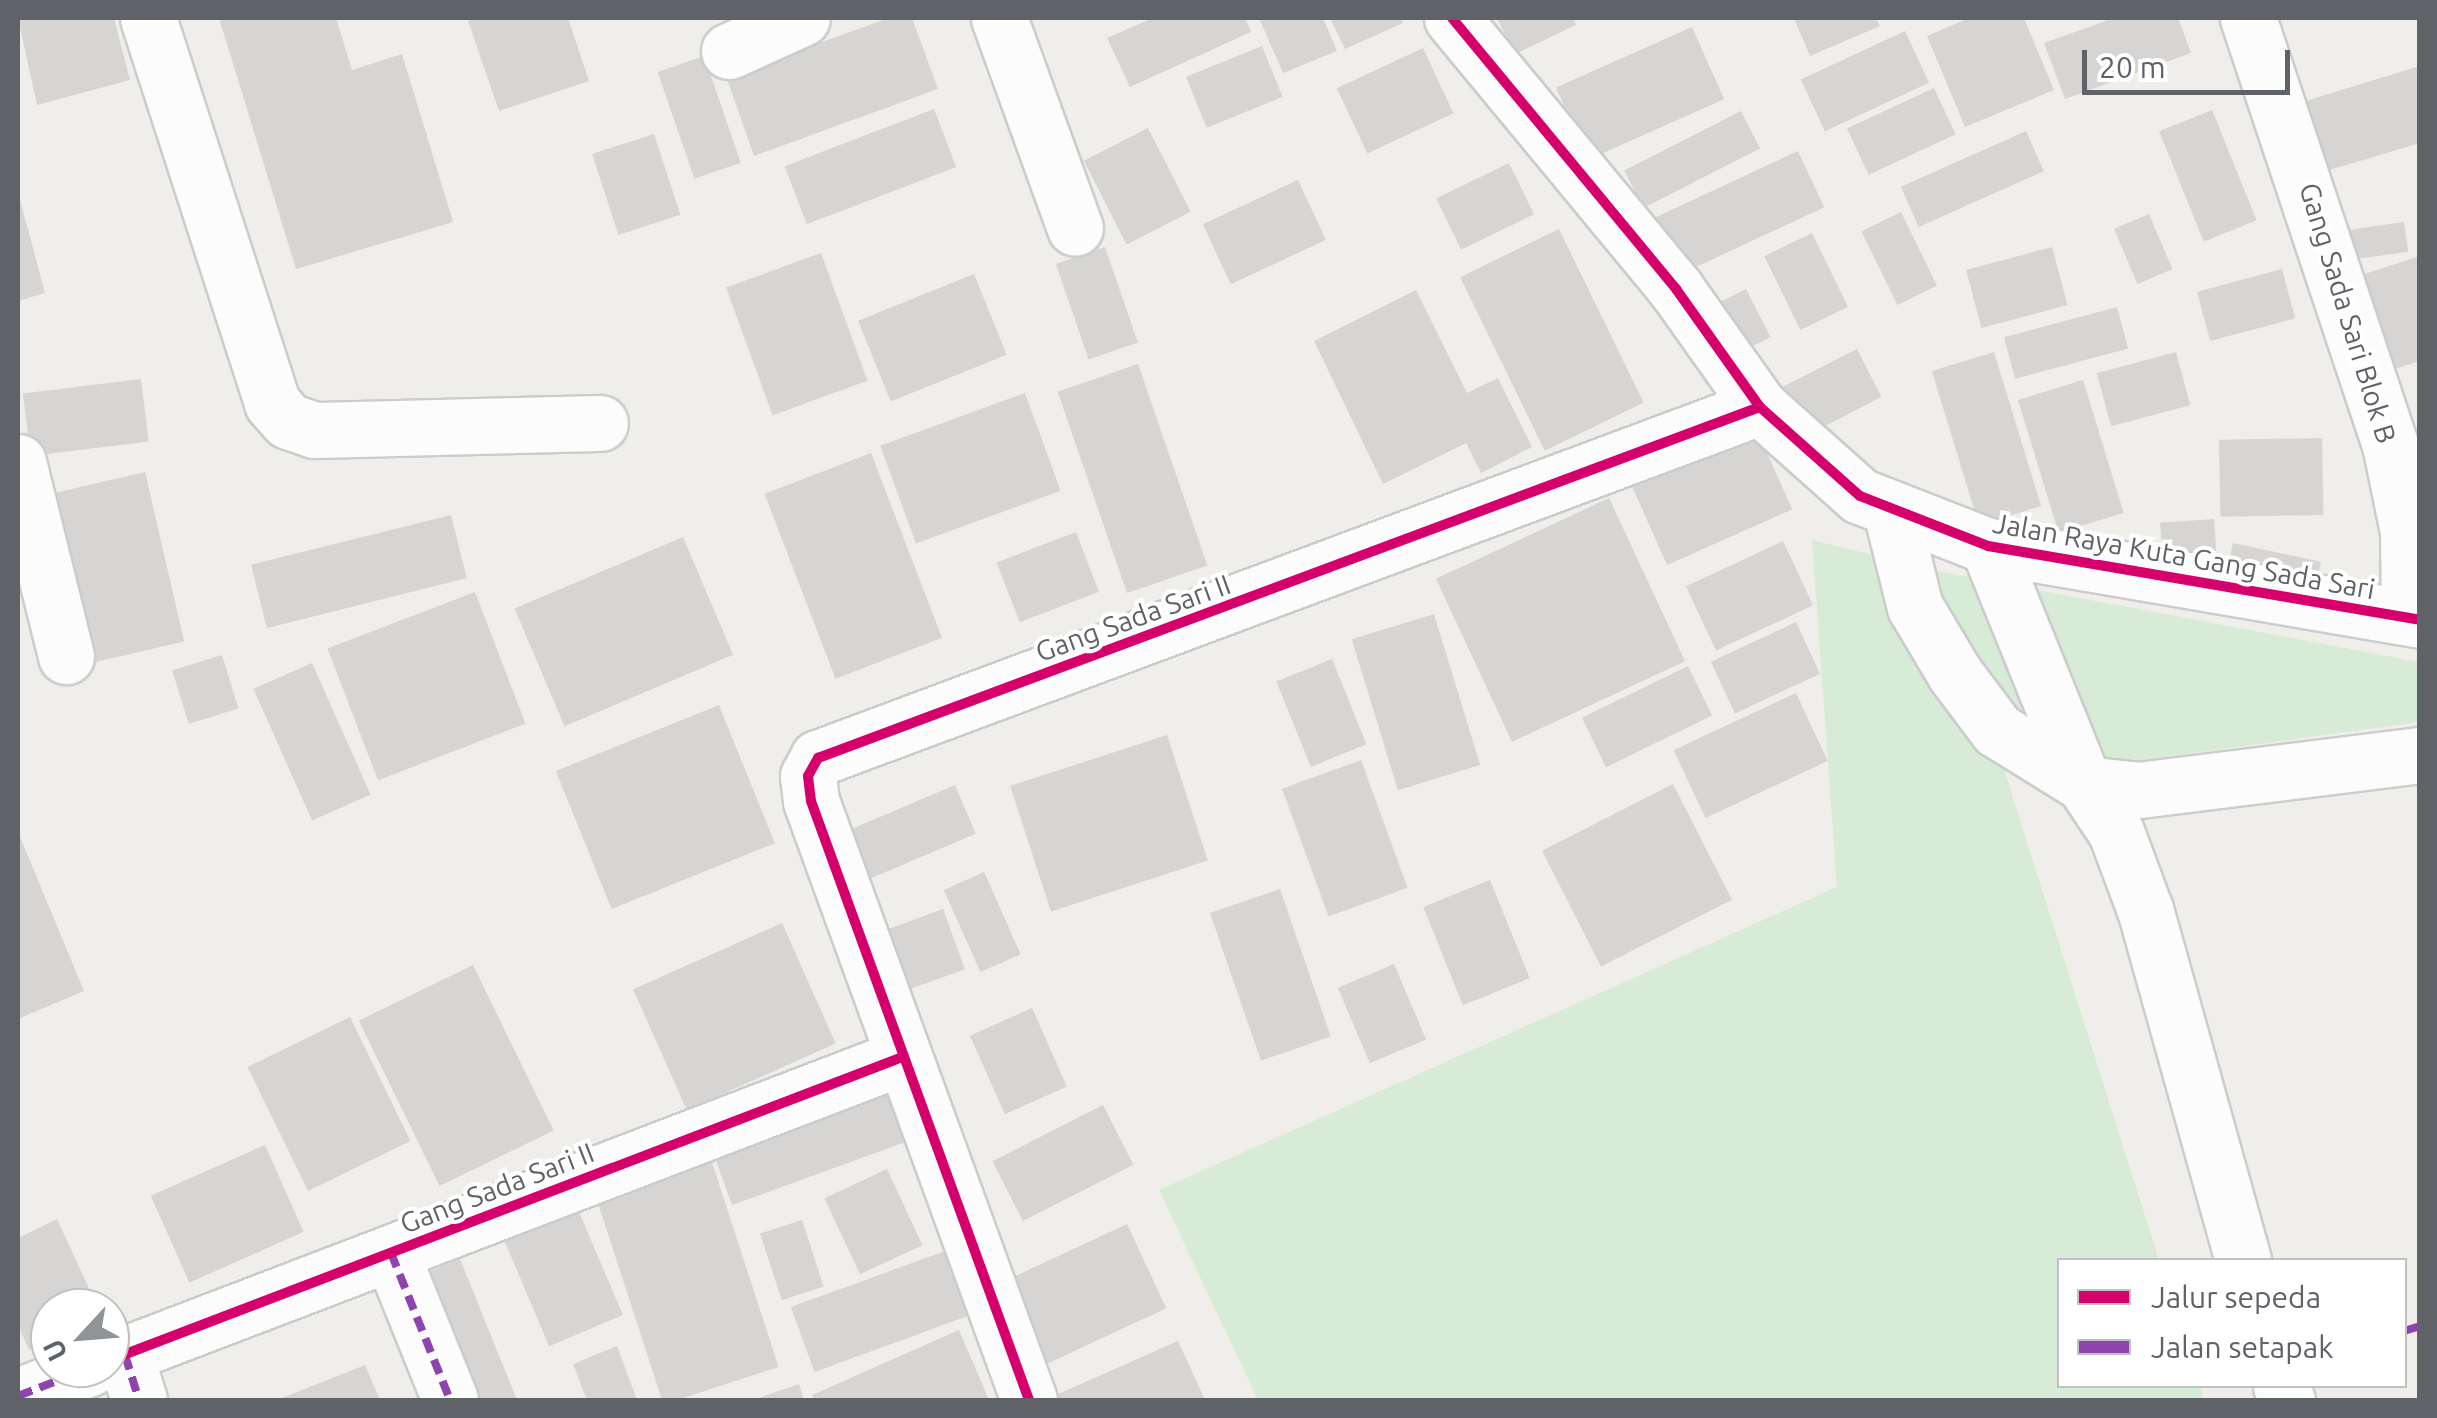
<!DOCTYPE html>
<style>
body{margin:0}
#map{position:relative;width:2437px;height:1418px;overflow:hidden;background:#efeeea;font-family:Ubuntu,sans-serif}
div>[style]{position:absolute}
.green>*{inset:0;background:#d8ebd6}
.building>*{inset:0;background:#d6d5d3;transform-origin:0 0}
.roads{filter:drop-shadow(2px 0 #cbcccc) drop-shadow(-2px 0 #cbcccc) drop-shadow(0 2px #cbcccc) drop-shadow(0 -2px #cbcccc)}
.minor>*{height:55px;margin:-27.5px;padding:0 27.5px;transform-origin:27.5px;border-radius:27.5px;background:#fdfcfc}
.quiet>*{height:8px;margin-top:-4px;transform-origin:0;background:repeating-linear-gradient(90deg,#8e44ad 0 15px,transparent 0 23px)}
.cycleway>*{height:10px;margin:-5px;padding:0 5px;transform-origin:5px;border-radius:5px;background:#d6006c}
span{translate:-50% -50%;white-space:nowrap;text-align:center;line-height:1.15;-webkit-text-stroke:8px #fff;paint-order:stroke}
.street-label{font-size:28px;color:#5f6368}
.frame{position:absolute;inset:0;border:20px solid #5f6368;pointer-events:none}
.legend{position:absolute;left:2057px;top:1258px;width:350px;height:130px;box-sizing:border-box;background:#fff;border:2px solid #bfc1c3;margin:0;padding:12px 18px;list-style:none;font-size:30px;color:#5f6368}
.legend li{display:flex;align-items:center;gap:20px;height:50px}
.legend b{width:50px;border:2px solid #bfc1c3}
.north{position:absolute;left:30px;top:1288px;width:100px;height:100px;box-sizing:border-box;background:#fff;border:2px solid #bfc1c3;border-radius:50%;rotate:244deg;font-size:28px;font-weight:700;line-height:40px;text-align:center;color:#5f6368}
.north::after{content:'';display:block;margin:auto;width:35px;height:45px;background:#919496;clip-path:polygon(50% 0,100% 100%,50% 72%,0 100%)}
.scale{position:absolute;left:2082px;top:50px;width:208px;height:45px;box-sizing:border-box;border:5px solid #5f6368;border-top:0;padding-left:12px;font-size:30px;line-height:35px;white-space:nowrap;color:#5f6368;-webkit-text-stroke:8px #fff;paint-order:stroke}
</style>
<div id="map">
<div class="green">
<i style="clip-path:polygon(1812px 540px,1942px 572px,2419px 662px,2419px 722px,2099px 766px,2002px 763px,2159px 1260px,2060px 1260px,2060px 1386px,2200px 1386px,2204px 1400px,1258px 1400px,1159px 1190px,1837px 887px)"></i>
</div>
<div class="building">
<i style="clip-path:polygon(18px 18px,114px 18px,130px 80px,37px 105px)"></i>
<i style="clip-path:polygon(219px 18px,336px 18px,352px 70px,402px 54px,453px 222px,296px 269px)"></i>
<i style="clip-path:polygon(467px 18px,568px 18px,589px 81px,499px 111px)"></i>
<i style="clip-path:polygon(889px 18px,912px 18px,938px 89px,754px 156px,726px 76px)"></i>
<i style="clip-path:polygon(1153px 18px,1245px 18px,1251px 32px,1130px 87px,1107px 38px)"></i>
<i style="clip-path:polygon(1259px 18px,1323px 18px,1337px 51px,1283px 73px)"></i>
<i style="clip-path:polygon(1330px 18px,1400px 18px,1403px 23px,1345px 49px)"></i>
<i style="clip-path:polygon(1497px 18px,1573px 18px,1576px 25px,1515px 54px)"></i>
<i style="clip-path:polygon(1794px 18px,1876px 18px,1880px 26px,1810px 56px)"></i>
<i style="clip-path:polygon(1969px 18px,2024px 18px,2054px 90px,1965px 127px,1927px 36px)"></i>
<i style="clip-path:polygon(2114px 18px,2178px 18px,2191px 53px,2065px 99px,2044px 43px)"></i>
<i style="left:1692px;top:27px;width:79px;height:149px;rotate:66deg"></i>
<i style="left:1905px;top:31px;width:57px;height:115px;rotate:65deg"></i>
<i style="left:1262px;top:46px;width:55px;height:82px;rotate:68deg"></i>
<i style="left:1423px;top:48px;width:72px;height:95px;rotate:65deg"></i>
<i style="left:704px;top:56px;width:113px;height:49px;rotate:71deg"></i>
<i style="clip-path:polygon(2420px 66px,2420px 143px,2323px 172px,2302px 102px)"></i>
<i style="left:1934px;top:88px;width:51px;height:96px;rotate:65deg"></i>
<i style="left:934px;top:109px;width:62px;height:160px;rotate:69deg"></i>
<i style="left:2212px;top:110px;width:119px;height:57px;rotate:68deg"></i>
<i style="left:1741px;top:111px;width:42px;height:131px;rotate:63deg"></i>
<i style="left:1148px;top:128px;width:94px;height:72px;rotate:63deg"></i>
<i style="left:2026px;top:131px;width:44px;height:137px;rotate:66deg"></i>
<i style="left:654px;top:134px;width:85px;height:65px;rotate:72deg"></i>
<i style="left:1798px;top:151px;width:62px;height:160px;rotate:65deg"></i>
<i style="left:1509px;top:163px;width:57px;height:81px;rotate:64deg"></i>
<i style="left:1298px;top:180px;width:66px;height:105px;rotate:65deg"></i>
<i style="clip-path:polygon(18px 192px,45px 293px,18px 301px)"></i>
<i style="left:1901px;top:212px;width:82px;height:44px;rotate:64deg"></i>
<i style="left:2149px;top:214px;width:60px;height:38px;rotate:67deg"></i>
<i style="left:2404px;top:222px;width:30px;height:64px;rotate:82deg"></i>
<i style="left:1559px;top:229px;width:193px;height:110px;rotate:64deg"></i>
<i style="left:1812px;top:233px;width:82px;height:53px;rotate:64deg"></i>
<i style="left:1105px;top:247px;width:101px;height:52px;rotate:71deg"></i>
<i style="left:2052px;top:247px;width:60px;height:89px;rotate:75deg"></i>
<i style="left:821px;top:253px;width:136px;height:101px;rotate:70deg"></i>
<i style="clip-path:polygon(2420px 256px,2420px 361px,2384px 372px,2355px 277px)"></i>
<i style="left:2282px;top:269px;width:51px;height:88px;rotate:75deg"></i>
<i style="left:974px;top:274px;width:87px;height:125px;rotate:68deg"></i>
<i style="left:1746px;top:289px;width:54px;height:42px;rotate:63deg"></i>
<i style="clip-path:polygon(1416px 290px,1467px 393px,1498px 378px,1532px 447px,1481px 473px,1466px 443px,1383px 484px,1314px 341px)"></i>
<i style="left:2117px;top:307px;width:43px;height:117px;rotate:75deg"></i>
<i style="left:1857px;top:349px;width:54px;height:85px;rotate:63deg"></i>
<i style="left:1994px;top:352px;width:161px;height:65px;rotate:73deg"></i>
<i style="left:2176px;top:352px;width:55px;height:82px;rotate:75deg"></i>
<i style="left:1138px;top:364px;width:213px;height:85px;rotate:71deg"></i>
<i style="left:141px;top:379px;width:63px;height:119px;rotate:83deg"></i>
<i style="left:2083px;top:380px;width:139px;height:68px;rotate:73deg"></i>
<i style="left:1025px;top:393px;width:104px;height:154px;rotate:70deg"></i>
<i style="left:1756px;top:428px;width:89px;height:137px;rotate:66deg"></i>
<i style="left:2322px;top:438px;width:77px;height:103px;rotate:89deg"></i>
<i style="left:871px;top:453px;width:198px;height:114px;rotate:69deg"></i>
<i style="left:145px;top:472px;width:174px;height:92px;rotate:77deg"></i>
<i style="left:1609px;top:498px;width:180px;height:191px;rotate:65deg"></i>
<i style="left:451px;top:515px;width:65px;height:206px;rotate:76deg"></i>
<i style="left:2214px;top:519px;width:43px;height:54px;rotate:86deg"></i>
<i style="left:1076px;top:532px;width:64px;height:85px;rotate:69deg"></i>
<i style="left:683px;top:537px;width:128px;height:183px;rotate:67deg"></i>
<i style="left:1783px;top:541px;width:71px;height:107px;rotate:65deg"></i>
<i style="left:2233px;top:543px;width:90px;height:34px;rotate:12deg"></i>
<i style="left:475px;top:592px;width:141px;height:158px;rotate:69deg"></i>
<i style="left:1434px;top:614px;width:158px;height:86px;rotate:73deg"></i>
<i style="left:1796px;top:622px;width:57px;height:94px;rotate:65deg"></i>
<i style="left:222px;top:655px;width:56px;height:52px;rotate:73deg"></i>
<i style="left:1332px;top:659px;width:92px;height:60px;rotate:68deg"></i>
<i style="left:312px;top:663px;width:144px;height:64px;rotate:66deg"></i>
<i style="left:1688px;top:666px;width:55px;height:118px;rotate:64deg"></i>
<i style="left:1796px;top:693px;width:75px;height:135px;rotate:65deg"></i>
<i style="left:719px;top:705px;width:149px;height:176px;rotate:68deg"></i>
<i style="left:1167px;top:735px;width:132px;height:165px;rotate:72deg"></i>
<i style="left:1361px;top:760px;width:136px;height:84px;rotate:70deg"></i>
<i style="left:1673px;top:784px;width:130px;height:147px;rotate:63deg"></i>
<i style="left:955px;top:785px;width:53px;height:122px;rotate:67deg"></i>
<i style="clip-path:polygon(18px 832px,84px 991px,18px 1019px)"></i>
<i style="left:984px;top:872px;width:90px;height:44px;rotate:66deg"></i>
<i style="left:1490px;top:880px;width:106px;height:72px;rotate:68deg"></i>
<i style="left:1280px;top:889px;width:156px;height:74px;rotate:71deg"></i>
<i style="left:943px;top:909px;width:64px;height:64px;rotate:70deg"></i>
<i style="left:782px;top:923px;width:132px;height:163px;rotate:66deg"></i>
<i style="left:1394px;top:964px;width:82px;height:61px;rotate:67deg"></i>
<i style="left:473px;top:965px;width:184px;height:127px;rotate:64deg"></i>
<i style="left:1032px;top:1008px;width:86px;height:68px;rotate:66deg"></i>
<i style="left:350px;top:1017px;width:138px;height:114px;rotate:64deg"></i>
<i style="left:887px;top:1087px;width:58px;height:186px;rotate:70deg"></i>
<i style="left:1103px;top:1105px;width:67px;height:124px;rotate:63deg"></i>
<i style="left:265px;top:1145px;width:95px;height:125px;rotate:66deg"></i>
<i style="left:709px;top:1153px;width:225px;height:121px;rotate:72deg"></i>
<i style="left:887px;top:1169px;width:84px;height:69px;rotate:65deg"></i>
<i style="left:574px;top:1200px;width:125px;height:80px;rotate:67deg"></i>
<i style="clip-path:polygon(57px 1219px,98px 1308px,50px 1308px,50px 1341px,29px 1350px,18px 1325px,18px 1238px)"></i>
<i style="left:802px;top:1220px;width:70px;height:44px;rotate:72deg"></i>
<i style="left:1127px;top:1224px;width:93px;height:139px;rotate:65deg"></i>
<i style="left:945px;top:1251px;width:69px;height:164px;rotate:70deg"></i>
<i style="clip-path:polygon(460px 1259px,517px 1400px,456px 1400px,408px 1280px)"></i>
<i style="clip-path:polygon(959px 1330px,989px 1400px,814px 1400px,812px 1395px)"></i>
<i style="clip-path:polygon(1178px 1341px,1205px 1400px,1058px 1400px,1056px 1395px)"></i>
<i style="clip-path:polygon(617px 1346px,637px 1400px,587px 1400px,573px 1364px)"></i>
<i style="clip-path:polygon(365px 1365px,380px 1400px,277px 1400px)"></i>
<i style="clip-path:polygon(799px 1384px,804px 1400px,753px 1400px)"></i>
</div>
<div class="roads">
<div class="minor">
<i style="left:148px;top:18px;width:404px;rotate:72.1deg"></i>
<i style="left:272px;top:403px;width:24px;rotate:48deg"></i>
<i style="left:288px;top:421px;width:28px;rotate:19deg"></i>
<i style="left:314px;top:430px;width:286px;rotate:-1.4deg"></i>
<i style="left:999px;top:18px;width:223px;rotate:70.1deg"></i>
<i style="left:1452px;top:18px;width:352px;rotate:50.4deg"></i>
<i style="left:1676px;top:289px;width:145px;rotate:54.6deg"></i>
<i style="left:1760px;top:407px;width:134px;rotate:41.7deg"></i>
<i style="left:1860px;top:496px;width:137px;rotate:21.3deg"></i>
<i style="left:1988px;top:546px;width:438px;rotate:9.7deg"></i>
<i style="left:2248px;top:18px;width:449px;rotate:71.6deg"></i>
<i style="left:2390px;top:444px;width:90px;rotate:78.4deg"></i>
<i style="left:2408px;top:532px;width:85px;rotate:89.3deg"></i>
<i style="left:729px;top:51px;width:80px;rotate:-24.3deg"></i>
<i style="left:18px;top:462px;width:200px;rotate:76.1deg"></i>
<i style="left:1891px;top:511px;width:99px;rotate:76deg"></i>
<i style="left:1915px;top:607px;width:78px;rotate:59.2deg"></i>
<i style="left:1955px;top:674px;width:70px;rotate:53.1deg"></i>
<i style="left:1997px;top:730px;width:102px;rotate:31.8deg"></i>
<i style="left:1988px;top:546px;width:257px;rotate:68deg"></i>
<i style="left:391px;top:1253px;width:158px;rotate:68.1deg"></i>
<i style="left:2243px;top:1260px;width:363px;rotate:-105.6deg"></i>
<i style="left:2145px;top:910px;width:83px;rotate:-110.4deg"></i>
<i style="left:2116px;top:832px;width:58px;rotate:-123.7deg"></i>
<i style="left:2084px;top:784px;width:55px;rotate:6.2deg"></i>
<i style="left:2139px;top:790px;width:283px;rotate:-7.1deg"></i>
<i style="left:125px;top:1355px;width:47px;rotate:72.7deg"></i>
<i style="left:110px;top:1360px;width:846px;rotate:-20.92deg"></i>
<i style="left:2281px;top:1386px;width:15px;rotate:67deg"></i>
<i style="left:18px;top:1396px;width:77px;rotate:-21.3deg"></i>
<i style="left:1029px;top:1400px;width:637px;rotate:-110deg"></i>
<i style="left:811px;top:801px;width:25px;rotate:-97deg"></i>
<i style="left:808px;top:776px;width:21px;rotate:-61deg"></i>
<i style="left:818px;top:758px;width:1005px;rotate:-20.44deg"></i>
</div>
</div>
<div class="quiet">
<i style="left:391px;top:1253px;width:158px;rotate:68.1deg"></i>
<i style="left:2404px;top:1331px;width:17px;rotate:-17deg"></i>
<i style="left:125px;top:1355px;width:47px;rotate:72.7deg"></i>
<i style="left:18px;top:1396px;width:77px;rotate:-21.3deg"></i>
</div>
<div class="cycleway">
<i style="left:1452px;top:18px;width:352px;rotate:50.4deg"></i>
<i style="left:1676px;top:289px;width:145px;rotate:54.6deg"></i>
<i style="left:1760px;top:407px;width:134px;rotate:41.7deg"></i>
<i style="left:1860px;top:496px;width:137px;rotate:21.3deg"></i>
<i style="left:1988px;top:546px;width:438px;rotate:9.7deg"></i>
<i style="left:110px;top:1360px;width:846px;rotate:-20.92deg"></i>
<i style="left:1029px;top:1400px;width:637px;rotate:-110deg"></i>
<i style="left:811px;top:801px;width:25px;rotate:-97deg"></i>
<i style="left:808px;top:776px;width:21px;rotate:-61deg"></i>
<i style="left:818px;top:758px;width:1005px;rotate:-20.44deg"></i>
</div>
<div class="street-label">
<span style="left:2348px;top:313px;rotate:73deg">Gang Sada Sari Blok B</span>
<span style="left:2184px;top:556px;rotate:10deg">Jalan Raya Kuta Gang Sada Sari</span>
<span style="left:1133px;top:618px;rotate:-20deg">Gang Sada Sari II</span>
<span style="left:497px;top:1188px;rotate:-21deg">Gang Sada Sari II</span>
</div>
<div class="frame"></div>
<ul class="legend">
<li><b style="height:12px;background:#d6006c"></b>Jalur sepeda</li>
<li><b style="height:12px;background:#8e44ad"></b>Jalan setapak</li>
</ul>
<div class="north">U</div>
<div class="scale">20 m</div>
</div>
